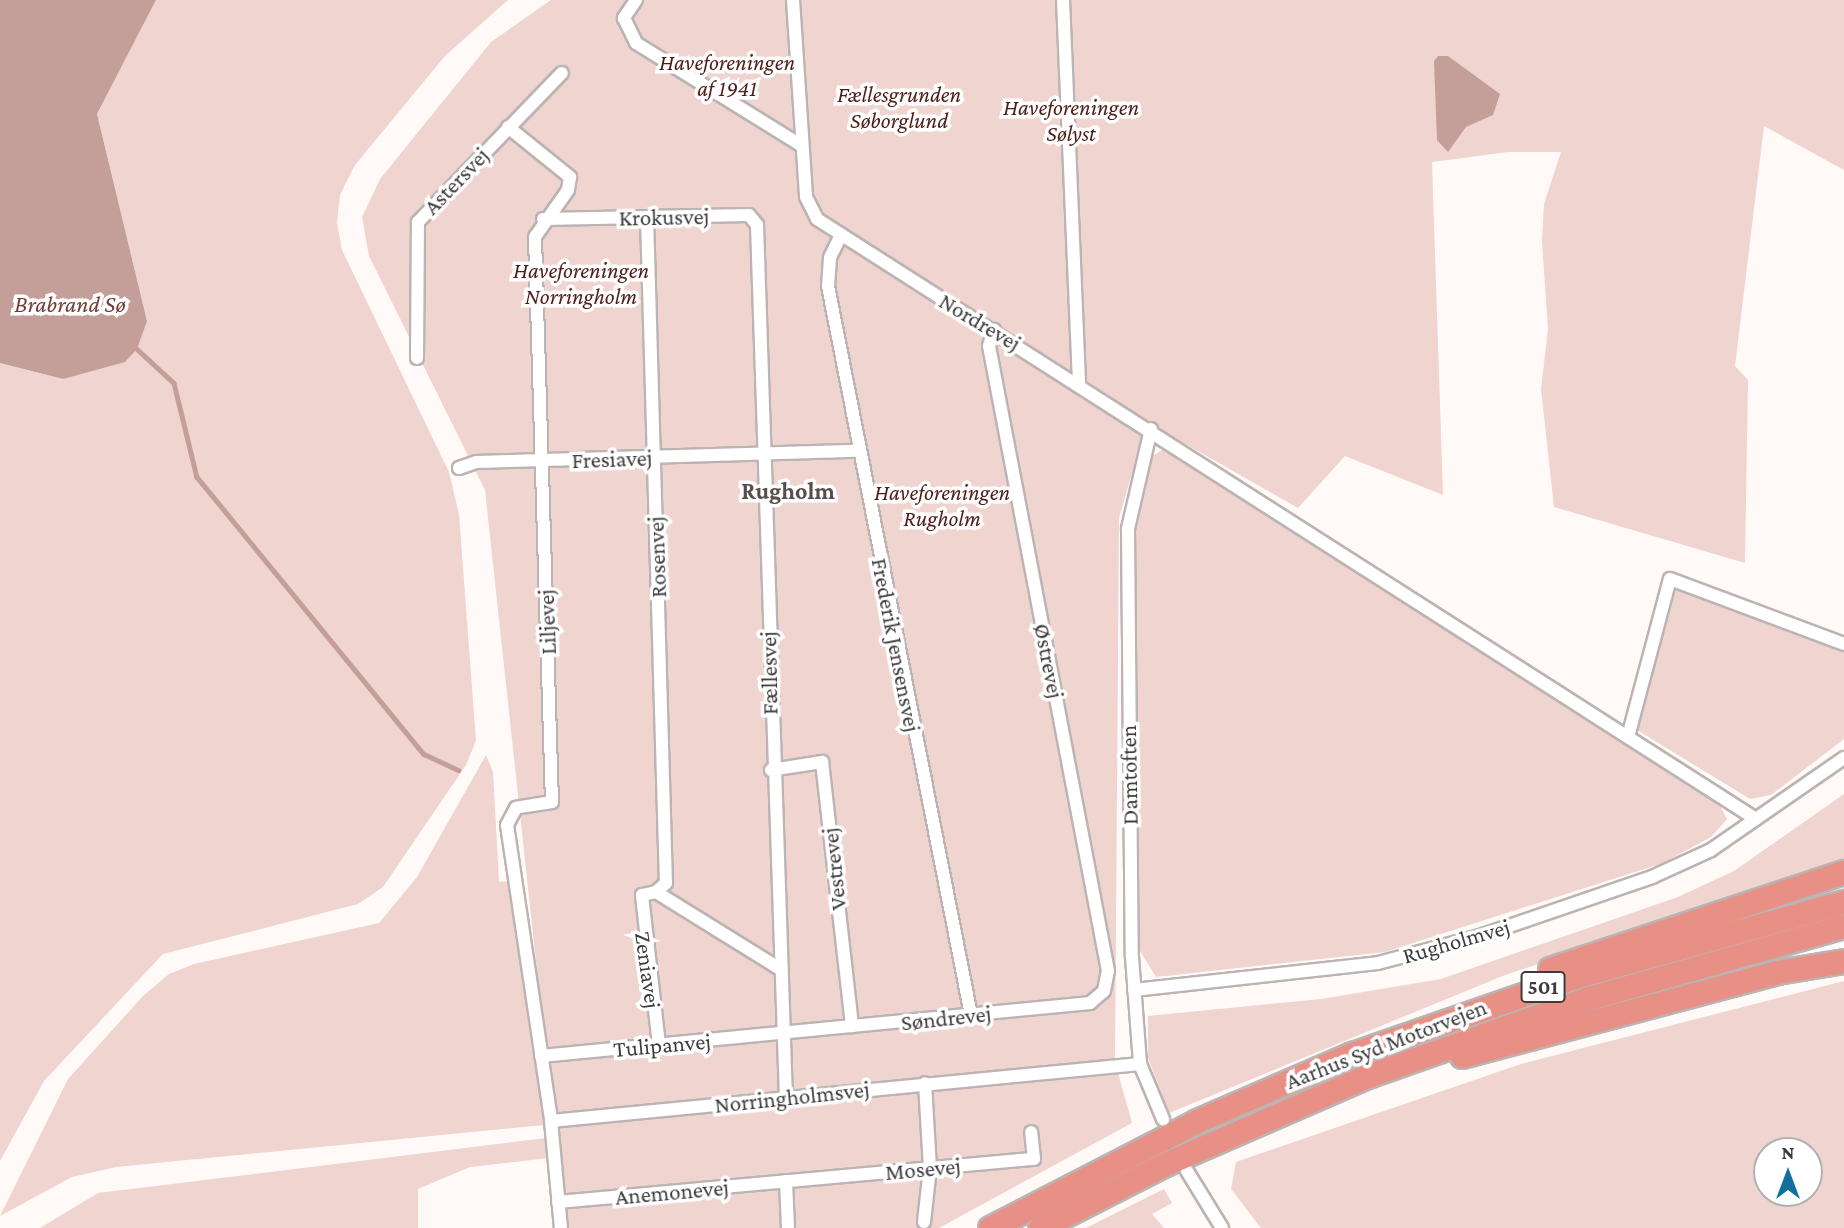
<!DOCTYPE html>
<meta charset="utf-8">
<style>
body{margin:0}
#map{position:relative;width:1844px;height:1228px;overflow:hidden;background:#fff9f8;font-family:"Crimson Pro",serif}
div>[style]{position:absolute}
.green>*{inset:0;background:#efd4d0}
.water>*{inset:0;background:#c49e99}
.stream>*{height:4.5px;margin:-2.25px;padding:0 2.25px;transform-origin:2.25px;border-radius:2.25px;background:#c49e99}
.roads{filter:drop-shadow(2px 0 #bbb4b2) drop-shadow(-2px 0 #bbb4b2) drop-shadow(0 2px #bbb4b2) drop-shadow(0 -2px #bbb4b2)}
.minor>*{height:12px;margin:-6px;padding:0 6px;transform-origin:6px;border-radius:6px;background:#fff}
.motorway>*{height:23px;margin:-11.5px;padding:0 11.5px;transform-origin:11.5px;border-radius:11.5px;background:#e89085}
span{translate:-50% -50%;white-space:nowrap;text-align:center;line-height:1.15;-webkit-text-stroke:7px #fff;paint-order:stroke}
.shield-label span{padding:2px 5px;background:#fff;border:2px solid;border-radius:5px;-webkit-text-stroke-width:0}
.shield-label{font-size:21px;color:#3e3b3b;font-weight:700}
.park-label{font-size:23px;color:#4e1d18;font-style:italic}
.street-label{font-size:23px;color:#3e3b3b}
.water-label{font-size:24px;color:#713c35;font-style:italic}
.neighbourhood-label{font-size:24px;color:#554e4d;font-weight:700}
.north{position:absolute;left:1753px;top:1137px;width:70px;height:70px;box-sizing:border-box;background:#fff;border:2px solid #b2b1b1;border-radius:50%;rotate:0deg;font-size:19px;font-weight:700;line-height:28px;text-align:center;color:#3e3b3b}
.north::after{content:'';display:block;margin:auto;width:24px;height:32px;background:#126f9d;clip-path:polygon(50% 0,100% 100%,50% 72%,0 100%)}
</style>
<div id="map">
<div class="green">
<i style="clip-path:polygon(156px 0,508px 0,445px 56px,355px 165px,340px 195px,337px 223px,342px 250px,449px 472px,459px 514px,476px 741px,466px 765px,383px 887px,358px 904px,163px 954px,44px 1081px,0 1161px,0 363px,63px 379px,147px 321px,97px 114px)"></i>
<i style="clip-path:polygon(551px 0,1844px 0,1844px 170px,1764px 126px,1735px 366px,1748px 380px,1745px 563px,1554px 507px,1541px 389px,1548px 329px,1542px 241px,1544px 204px,1561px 152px,1508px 152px,1432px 162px,1443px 495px,1345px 456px,1298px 508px,1147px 422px,1119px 518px,1115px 1062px,1132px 1123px,939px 1228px,566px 1228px,557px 1157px,470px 1167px,418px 1189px,418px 1228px,40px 1228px,98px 1193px,555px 1137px,485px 490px,369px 256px,362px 217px,380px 179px,491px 42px)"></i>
<i style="clip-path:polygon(1167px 447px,1714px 794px,1727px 819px,1711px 837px,1663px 863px,1385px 952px,1156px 977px,1137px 946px,1131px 526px,1149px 458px)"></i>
<i style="clip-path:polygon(1661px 581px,1844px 650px,1844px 739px,1771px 795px,1750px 799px,1624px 722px)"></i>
<i style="clip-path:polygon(486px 755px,493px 772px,499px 882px,510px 881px,544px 1125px,116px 1167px,72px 1177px,0 1216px,68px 1079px,143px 996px,169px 974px,194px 964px,379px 923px,417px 877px)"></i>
<i style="clip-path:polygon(1844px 794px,1844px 863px,1505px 975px,1169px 1113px,1148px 1058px,1148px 1016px,1321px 999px,1441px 979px,1678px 897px,1734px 871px)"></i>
<i style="clip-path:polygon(evenodd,1844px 981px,1844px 1228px,1261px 1228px,1231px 1189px,1236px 1162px,1521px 1064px,1844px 981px,1809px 1151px,1809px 1193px,1767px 1193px,1767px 1151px,1809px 1151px)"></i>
<i style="clip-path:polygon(1164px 1189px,1172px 1203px,1152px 1214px,1164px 1228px,1086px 1228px)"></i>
</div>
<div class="water">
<i style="clip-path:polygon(0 0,156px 0,97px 114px,147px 321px,137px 349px,125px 362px,63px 379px,0 363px)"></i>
<i style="clip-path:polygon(1438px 56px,1448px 56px,1500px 94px,1493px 115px,1466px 127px,1448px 152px,1437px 140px,1434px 61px)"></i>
</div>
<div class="stream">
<i style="left:137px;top:349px;width:50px;rotate:42.6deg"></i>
<i style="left:174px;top:383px;width:97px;rotate:76.3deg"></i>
<i style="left:197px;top:477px;width:358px;rotate:50.7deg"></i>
<i style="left:424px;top:754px;width:38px;rotate:25deg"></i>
</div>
<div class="roads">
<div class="minor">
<i style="left:636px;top:0;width:22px;rotate:124deg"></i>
<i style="left:624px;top:18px;width:28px;rotate:64deg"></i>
<i style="left:636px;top:43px;width:195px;rotate:31.8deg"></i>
<i style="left:793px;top:0;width:197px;rotate:86.2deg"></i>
<i style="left:806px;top:197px;width:25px;rotate:63deg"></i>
<i style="left:817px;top:219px;width:1114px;rotate:32.58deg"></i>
<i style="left:1063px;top:0;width:383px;rotate:87.6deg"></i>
<i style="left:508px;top:127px;width:80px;rotate:38.9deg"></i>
<i style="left:570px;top:177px;width:13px;rotate:99deg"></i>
<i style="left:568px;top:190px;width:57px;rotate:125.1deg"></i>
<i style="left:535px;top:237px;width:565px;rotate:88.28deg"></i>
<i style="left:552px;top:802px;width:36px;rotate:171deg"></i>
<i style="left:516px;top:808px;width:19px;rotate:118deg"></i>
<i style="left:507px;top:825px;width:299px;rotate:81.5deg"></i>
<i style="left:551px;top:1121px;width:107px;rotate:84.7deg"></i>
<i style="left:647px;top:217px;width:666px;rotate:88.37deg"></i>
<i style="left:666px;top:883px;width:13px;rotate:138deg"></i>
<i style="left:543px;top:219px;width:206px;rotate:-1.1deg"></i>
<i style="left:749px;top:215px;width:13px;rotate:51deg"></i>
<i style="left:757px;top:225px;width:872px;rotate:88.1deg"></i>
<i style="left:841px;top:235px;width:25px;rotate:116deg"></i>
<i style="left:830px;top:258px;width:28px;rotate:94deg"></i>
<i style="left:828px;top:286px;width:743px;rotate:78.9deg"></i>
<i style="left:417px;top:358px;width:136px;rotate:-89.6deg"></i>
<i style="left:418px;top:222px;width:207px;rotate:-46deg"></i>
<i style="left:1151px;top:429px;width:103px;rotate:103deg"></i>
<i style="left:1128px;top:529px;width:428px;rotate:89.5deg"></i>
<i style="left:1132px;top:957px;width:107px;rotate:85.7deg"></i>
<i style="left:1140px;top:1064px;width:60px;rotate:67.3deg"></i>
<i style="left:459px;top:468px;width:18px;rotate:-19deg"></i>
<i style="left:476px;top:462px;width:381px;rotate:-1.7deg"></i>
<i style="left:1629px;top:733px;width:159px;rotate:-75.1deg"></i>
<i style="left:1670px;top:579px;width:186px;rotate:20.5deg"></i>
<i style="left:771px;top:770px;width:52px;rotate:-8.9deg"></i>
<i style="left:822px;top:762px;width:266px;rotate:83.5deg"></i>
<i style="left:1134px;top:990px;width:245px;rotate:-6.3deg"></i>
<i style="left:1378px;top:963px;width:106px;rotate:-14.8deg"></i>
<i style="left:1480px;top:936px;width:182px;rotate:-18.9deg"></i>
<i style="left:1652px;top:877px;width:65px;rotate:-24.6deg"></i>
<i style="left:1711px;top:850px;width:162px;rotate:-34.7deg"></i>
<i style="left:659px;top:1045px;width:151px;rotate:-96.5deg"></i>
<i style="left:642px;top:895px;width:14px;rotate:-12deg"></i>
<i style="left:656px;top:892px;width:146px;rotate:31.8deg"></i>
<i style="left:541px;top:1056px;width:552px;rotate:-5.51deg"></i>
<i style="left:1090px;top:1003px;width:18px;rotate:-41deg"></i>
<i style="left:1104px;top:991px;width:20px;rotate:-79deg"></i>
<i style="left:1108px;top:971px;width:636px;rotate:-100.78deg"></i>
<i style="left:989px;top:346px;width:17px;rotate:-73deg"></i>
<i style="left:551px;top:1121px;width:592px;rotate:-5.53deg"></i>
<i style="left:1187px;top:1171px;width:67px;rotate:58.4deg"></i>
<i style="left:786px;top:1181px;width:47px;rotate:87.6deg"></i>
<i style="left:558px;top:1202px;width:478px;rotate:-5.2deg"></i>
<i style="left:1034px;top:1159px;width:27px;rotate:-96deg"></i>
<i style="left:924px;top:1222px;width:54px;rotate:-83.7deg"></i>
<i style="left:930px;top:1168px;width:85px;rotate:-93.4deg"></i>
</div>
<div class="motorway">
<i style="left:1550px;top:969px;width:310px;rotate:-18.3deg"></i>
<i style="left:1462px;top:1056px;width:326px;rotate:-14.9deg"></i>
<i style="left:1777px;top:972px;width:68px;rotate:-9.3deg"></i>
<i style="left:990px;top:1228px;width:233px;rotate:-27.3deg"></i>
<i style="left:1197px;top:1121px;width:169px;rotate:-23.4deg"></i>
<i style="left:1352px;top:1054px;width:238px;rotate:-19.1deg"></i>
<i style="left:1577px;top:976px;width:277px;rotate:-15.5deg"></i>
<i style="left:1040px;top:1228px;width:140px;rotate:-27.1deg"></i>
<i style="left:1165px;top:1164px;width:223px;rotate:-23.5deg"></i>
<i style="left:1370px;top:1075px;width:232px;rotate:-19.4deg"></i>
<i style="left:1589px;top:998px;width:265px;rotate:-15.8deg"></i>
</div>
</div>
<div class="shield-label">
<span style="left:1543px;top:987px">501</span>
</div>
<div class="park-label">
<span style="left:727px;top:75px">Haveforeningen<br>af 1941</span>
<span style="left:899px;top:107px">Fællesgrunden<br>Søborglund</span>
<span style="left:1071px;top:120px">Haveforeningen<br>Sølyst</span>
<span style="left:581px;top:283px">Haveforeningen<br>Norringholm</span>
<span style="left:942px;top:505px">Haveforeningen<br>Rugholm</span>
</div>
<div class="street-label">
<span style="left:456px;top:181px;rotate:-46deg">Astersvej</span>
<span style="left:664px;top:217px;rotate:-1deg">Krokusvej</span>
<span style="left:980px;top:322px;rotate:31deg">Nordrevej</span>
<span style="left:612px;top:459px;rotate:-2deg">Fresiavej</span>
<span style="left:657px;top:557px;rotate:-92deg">Rosenvej</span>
<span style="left:547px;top:622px;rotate:-92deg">Liljevej</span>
<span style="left:896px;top:645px;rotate:79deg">Frederik Jensensvej</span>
<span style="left:1049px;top:661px;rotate:79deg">Østrevej</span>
<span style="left:769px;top:673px;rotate:-91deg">Fællesvej</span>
<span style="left:1129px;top:775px;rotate:-91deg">Damtoften</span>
<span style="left:834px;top:869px;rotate:-96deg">Vestrevej</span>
<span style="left:1456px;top:941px;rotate:-16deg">Rugholmvej</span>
<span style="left:648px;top:970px;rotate:82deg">Zeniavej</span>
<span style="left:946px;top:1018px;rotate:-6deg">Søndrevej</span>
<span style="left:1386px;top:1044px;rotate:-21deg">Aarhus Syd Motorvejen</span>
<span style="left:662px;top:1045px;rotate:-5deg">Tulipanvej</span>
<span style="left:792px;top:1097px;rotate:-6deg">Norringholmsvej</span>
<span style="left:923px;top:1169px;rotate:-5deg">Mosevej</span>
<span style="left:672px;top:1192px;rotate:-5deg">Anemonevej</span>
</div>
<div class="water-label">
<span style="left:70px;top:304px">Brabrand Sø</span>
</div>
<div class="neighbourhood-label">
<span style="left:788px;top:491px">Rugholm</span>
</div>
<div class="north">N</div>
</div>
